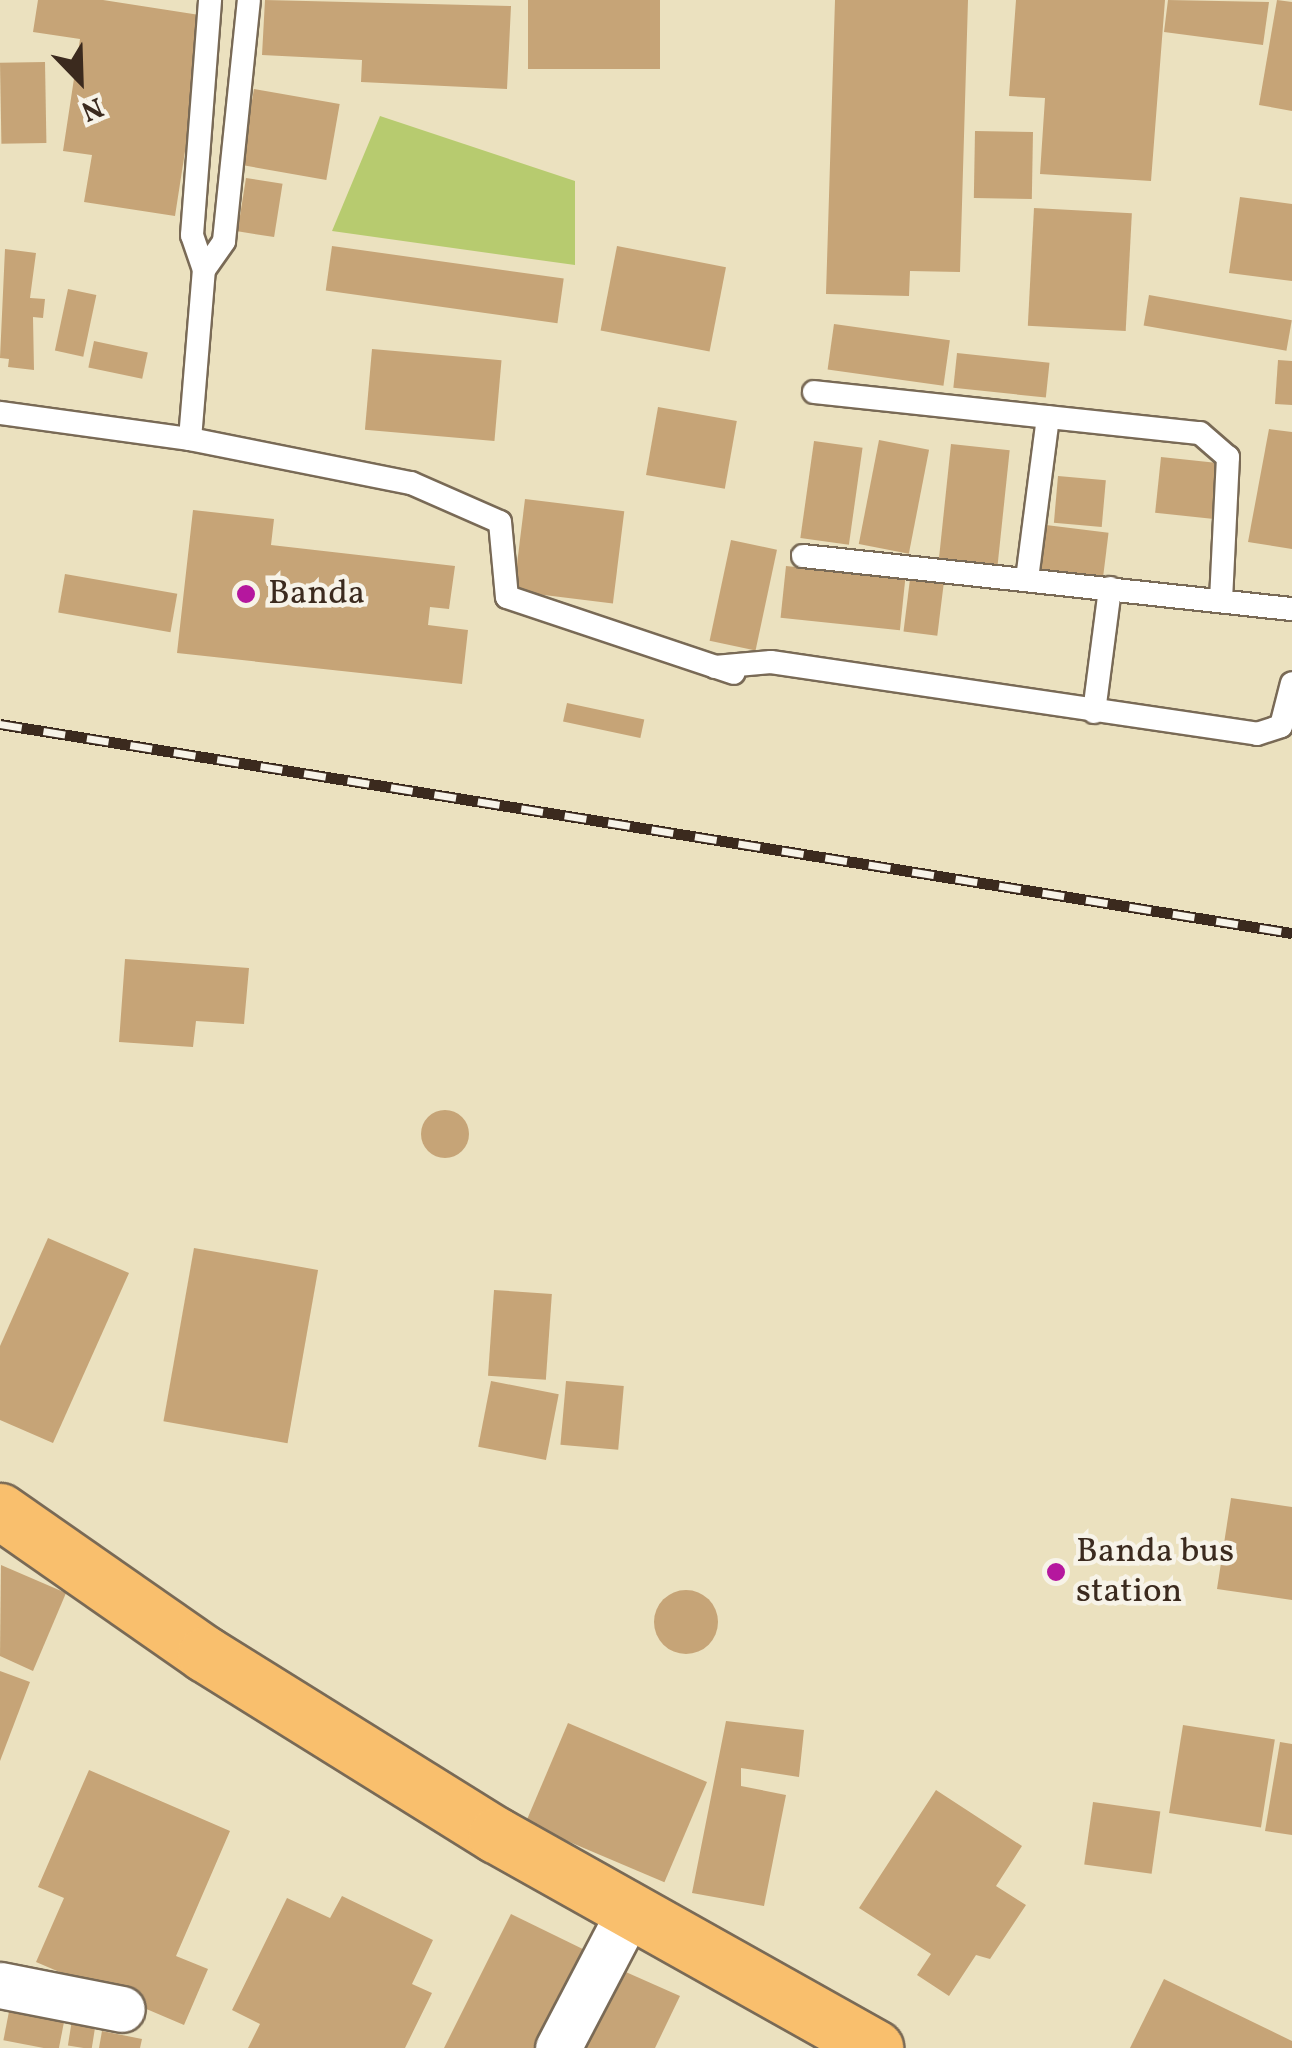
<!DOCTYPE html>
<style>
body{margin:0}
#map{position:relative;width:1292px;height:2048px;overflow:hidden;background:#ebe1bf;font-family:Vollkorn,serif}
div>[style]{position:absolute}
.green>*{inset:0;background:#b7cb6f}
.building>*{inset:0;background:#c6a477;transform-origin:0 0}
.round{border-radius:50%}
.roads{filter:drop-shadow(2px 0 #796a56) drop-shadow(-2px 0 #796a56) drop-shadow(0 2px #796a56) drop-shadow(0 -2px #796a56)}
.service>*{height:22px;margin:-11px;padding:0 11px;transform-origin:11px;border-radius:11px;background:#fff}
.minor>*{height:45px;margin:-22.5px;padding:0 22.5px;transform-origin:22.5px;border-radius:22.5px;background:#fff}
.trunk>*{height:55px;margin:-27.5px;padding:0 27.5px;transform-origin:27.5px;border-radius:27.5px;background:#f9bf6d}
.rail>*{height:11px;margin-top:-5.5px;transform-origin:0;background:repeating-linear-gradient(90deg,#f7f3e8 0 22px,#3b2a1e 0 44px);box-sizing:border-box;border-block:2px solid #3b2a1e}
.dots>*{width:28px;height:28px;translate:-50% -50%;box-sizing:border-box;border:5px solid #f7f3e8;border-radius:50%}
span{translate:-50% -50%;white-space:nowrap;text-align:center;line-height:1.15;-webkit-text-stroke:9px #f7f3e8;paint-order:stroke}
.poi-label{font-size:35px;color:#3b2a1e}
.left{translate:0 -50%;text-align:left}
.north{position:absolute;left:30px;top:30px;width:100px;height:100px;-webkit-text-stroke:8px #f7f3e8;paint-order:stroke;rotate:157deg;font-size:28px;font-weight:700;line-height:40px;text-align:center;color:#3b2a1e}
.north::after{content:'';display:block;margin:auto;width:35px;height:45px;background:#3b2a1e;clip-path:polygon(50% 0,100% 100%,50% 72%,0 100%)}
</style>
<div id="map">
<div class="green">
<i style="clip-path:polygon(380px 116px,575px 181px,575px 265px,332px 231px)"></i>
</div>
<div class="building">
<i style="clip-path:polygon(38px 0,103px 0,206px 16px,175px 216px,84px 202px,92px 155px,63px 151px,80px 39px,33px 32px)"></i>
<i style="clip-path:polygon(265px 0,511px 6px,507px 89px,361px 82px,362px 60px,262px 55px)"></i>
<i style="left:528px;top:0;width:132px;height:69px"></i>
<i style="clip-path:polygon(835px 0,968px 0,960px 272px,910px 271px,909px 296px,826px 294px)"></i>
<i style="clip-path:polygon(1016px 0,1165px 0,1151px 181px,1040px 174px,1045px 98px,1009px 96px)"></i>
<i style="clip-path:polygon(1168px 0,1269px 2px,1263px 45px,1164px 32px)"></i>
<i style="clip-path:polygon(1277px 0,1292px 2px,1292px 111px,1259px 105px)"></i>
<i style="left:45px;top:62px;width:81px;height:45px;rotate:89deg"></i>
<i style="left:254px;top:89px;width:87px;height:77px;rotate:10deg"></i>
<i style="left:975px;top:131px;width:58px;height:67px;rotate:1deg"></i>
<i style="left:246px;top:178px;width:37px;height:54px;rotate:9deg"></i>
<i style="clip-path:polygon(1240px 197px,1292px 204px,1292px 281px,1229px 273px)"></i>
<i style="left:1034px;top:208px;width:98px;height:118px;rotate:3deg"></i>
<i style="left:332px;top:246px;width:234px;height:45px;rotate:8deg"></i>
<i style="left:617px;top:246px;width:111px;height:86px;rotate:11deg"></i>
<i style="clip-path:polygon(5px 249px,36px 253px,30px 298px,45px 299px,43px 318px,33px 317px,34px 370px,8px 367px,9px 359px,0 358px)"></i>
<i style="left:68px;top:289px;width:29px;height:63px;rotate:12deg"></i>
<i style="left:1149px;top:295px;width:145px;height:31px;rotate:10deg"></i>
<i style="left:834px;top:324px;width:117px;height:46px;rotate:8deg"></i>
<i style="left:94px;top:341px;width:55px;height:27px;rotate:12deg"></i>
<i style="left:372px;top:349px;width:130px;height:81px;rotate:5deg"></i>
<i style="left:957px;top:353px;width:93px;height:35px;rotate:6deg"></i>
<i style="clip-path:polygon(1278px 360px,1292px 361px,1292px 405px,1275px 404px)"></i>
<i style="left:658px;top:407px;width:80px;height:69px;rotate:10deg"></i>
<i style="clip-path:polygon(1269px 429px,1292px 432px,1292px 549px,1248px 542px)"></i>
<i style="left:879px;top:440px;width:51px;height:106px;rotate:11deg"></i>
<i style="left:814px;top:441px;width:49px;height:98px;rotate:8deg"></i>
<i style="left:951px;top:444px;width:59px;height:121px;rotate:6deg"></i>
<i style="left:1161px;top:457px;width:64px;height:56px;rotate:6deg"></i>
<i style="left:1058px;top:476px;width:48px;height:47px;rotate:5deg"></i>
<i style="left:525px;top:499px;width:100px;height:93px;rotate:7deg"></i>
<i style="clip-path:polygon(193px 510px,274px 519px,271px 545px,455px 566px,449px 609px,430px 607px,428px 625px,468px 630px,462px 684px,177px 653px)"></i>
<i style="left:1046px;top:525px;width:63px;height:49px;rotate:7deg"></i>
<i style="left:731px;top:540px;width:47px;height:103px;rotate:12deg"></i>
<i style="left:786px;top:566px;width:120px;height:52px;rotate:6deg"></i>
<i style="left:65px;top:574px;width:114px;height:39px;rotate:10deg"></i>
<i style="left:910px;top:579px;width:34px;height:53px;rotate:7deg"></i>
<i style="left:567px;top:703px;width:79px;height:19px;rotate:12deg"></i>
<i style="clip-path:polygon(125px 959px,249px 968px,244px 1024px,196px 1021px,193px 1047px,119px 1042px)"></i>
<i class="round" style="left:421px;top:1110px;width:48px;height:48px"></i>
<i style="clip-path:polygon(48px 1238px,129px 1273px,53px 1443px,0 1420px,0 1346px)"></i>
<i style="left:194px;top:1248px;width:126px;height:176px;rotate:10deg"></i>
<i style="left:494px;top:1290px;width:58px;height:86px;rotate:4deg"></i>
<i style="left:491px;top:1381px;width:69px;height:67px;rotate:11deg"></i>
<i style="left:566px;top:1381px;width:58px;height:64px;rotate:5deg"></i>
<i style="clip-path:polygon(1231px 1498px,1292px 1507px,1292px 1600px,1217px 1589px)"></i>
<i style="clip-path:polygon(1px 1565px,66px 1593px,33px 1671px,0 1656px)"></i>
<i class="round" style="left:654px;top:1590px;width:64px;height:64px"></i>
<i style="clip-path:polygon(0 1671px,30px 1682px,0 1761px)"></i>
<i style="clip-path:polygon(726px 1721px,804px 1730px,799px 1777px,741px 1768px,741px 1786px,786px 1795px,764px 1906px,692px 1893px)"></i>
<i style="left:568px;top:1723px;width:151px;height:109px;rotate:23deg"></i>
<i style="left:1183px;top:1725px;width:93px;height:89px;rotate:9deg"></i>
<i style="clip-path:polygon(1280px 1742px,1292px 1744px,1292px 1835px,1265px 1831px)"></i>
<i style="clip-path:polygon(89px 1770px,230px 1831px,176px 1956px,208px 1969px,184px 2025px,36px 1962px,64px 1898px,38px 1887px)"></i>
<i style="clip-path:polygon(936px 1790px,1022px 1846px,996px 1886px,1026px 1905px,990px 1959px,976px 1955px,949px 1996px,917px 1975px,931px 1954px,859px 1908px)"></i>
<i style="left:1093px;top:1802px;width:68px;height:63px;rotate:8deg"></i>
<i style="clip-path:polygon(342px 1896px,433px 1940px,412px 1984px,432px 1993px,405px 2048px,248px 2048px,260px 2024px,232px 2010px,287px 1898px,330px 1918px)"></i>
<i style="clip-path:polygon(511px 1914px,593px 1954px,546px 2048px,444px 2048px)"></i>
<i style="clip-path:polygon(610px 1965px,680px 1996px,655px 2048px,569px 2048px)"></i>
<i style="clip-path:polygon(1164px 1979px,1292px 2041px,1292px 2048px,1130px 2048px)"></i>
<i style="left:12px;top:1996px;width:56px;height:45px;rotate:11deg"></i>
<i style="left:74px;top:2007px;width:24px;height:39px;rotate:9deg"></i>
<i style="clip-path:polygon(102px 2031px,142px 2039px,140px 2048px,99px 2048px)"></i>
</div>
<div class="roads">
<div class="service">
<i style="left:204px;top:270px;width:35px;rotate:-55deg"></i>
<i style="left:224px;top:241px;width:242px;rotate:-84.1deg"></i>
<i style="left:814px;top:392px;width:388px;rotate:6.1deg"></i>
<i style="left:1200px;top:433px;width:37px;rotate:41deg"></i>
<i style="left:1228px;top:457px;width:141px;rotate:92.8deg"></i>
<i style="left:0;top:413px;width:192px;rotate:7.8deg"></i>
<i style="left:190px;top:439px;width:225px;rotate:11.3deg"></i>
<i style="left:411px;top:483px;width:97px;rotate:23.7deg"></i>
<i style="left:500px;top:522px;width:75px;rotate:84.7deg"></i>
<i style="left:507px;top:597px;width:239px;rotate:18.5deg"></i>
<i style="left:190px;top:439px;width:170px;rotate:-85.3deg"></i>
<i style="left:204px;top:270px;width:37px;rotate:-109deg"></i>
<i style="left:192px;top:235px;width:236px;rotate:-85.6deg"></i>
<i style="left:803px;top:556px;width:492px;rotate:6.2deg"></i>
<i style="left:1027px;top:579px;width:163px;rotate:-82.6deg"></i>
<i style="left:715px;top:667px;width:56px;rotate:-5.1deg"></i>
<i style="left:771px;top:662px;width:491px;rotate:8.4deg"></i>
<i style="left:1257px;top:734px;width:25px;rotate:-18deg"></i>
<i style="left:1281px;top:726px;width:44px;rotate:-75.7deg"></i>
<i style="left:1094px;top:712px;width:125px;rotate:-82.6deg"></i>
</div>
<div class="minor">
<i style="left:0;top:1985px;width:124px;rotate:11.1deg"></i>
<i style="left:558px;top:2048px;width:156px;rotate:-62.4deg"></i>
</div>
<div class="trunk">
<i style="left:0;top:1511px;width:250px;rotate:34.9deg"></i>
<i style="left:205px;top:1654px;width:343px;rotate:31.9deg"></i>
<i style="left:496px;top:1835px;width:435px;rotate:29.3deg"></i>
</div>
</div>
<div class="rail">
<i style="left:0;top:724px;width:1309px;rotate:9.19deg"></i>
</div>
<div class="dots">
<i style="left:246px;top:594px;background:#b5179e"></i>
<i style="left:1056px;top:1572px;background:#b5179e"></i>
</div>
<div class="poi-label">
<span class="left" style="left:268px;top:594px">Banda</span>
<span class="left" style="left:1076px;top:1572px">Banda bus<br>station</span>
</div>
<div class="north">N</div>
</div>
